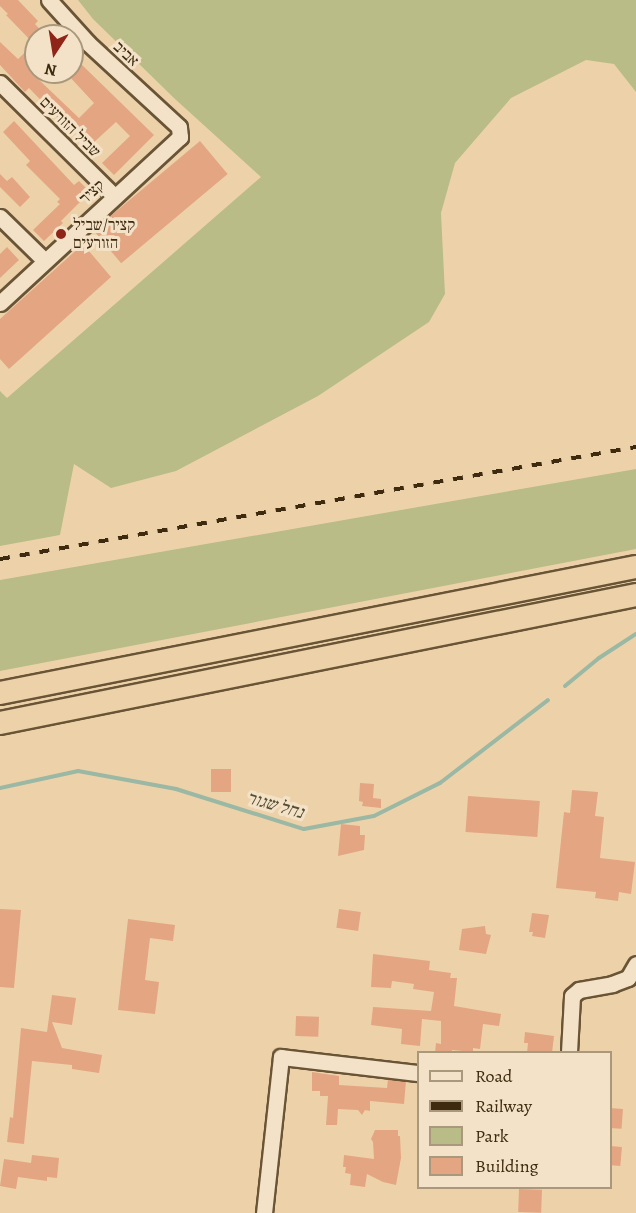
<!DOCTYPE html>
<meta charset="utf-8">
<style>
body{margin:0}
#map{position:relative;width:636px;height:1213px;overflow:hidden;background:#edd2a9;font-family:Alegreya,"Frank Ruhl Libre",serif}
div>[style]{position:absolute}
.green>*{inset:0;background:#b9bc87}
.stream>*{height:4px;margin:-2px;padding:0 2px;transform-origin:2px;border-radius:2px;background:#9ab8a4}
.building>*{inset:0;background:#e4a583;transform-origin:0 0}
.roads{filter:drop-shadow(2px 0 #695436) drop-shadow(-2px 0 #695436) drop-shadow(0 2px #695436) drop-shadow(0 -2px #695436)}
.minor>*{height:15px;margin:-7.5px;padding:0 7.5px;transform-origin:7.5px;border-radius:7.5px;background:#f3e2c7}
.highway>*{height:22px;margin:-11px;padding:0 11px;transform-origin:11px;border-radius:11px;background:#edd2a9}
.rail>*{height:4px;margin-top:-2px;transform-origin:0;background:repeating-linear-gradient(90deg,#3d2a0f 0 10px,transparent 0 20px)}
.dots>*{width:16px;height:16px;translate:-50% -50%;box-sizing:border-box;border:3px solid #f3e2c7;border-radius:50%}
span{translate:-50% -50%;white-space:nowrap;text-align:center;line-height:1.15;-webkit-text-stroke:6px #f3e2c7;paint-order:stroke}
.street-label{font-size:16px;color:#3d2a0f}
.poi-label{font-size:16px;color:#3d2a0f}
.left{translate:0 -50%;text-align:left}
.water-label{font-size:18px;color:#544e34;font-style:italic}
.legend{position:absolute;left:417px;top:1051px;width:195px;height:138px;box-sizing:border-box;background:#f3e2c7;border:2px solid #aa987d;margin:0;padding:8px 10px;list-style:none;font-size:18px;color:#3d2a0f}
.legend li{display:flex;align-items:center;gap:12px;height:30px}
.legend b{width:30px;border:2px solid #aa987d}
.north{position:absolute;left:24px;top:24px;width:60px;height:60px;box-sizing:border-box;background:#f3e2c7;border:2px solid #aa987d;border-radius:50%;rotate:192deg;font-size:16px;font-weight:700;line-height:24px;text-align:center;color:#3d2a0f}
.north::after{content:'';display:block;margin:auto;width:21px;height:27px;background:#8f2418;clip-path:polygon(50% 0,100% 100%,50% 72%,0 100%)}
</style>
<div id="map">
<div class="green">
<i style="clip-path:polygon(78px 0,636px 0,636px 92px,614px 64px,586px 60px,511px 98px,455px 163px,441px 213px,445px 294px,429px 322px,318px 396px,176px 471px,111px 488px,74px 464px,60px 535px,0 546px,0 391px,7px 398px,261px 177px,175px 99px,93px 19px)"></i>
<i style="clip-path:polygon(636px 469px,636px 549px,0 671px,0 580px)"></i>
</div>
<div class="stream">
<i style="left:565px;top:686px;width:44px;rotate:-39.5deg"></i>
<i style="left:599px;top:658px;width:44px;rotate:-33deg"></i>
<i style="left:0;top:788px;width:80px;rotate:-12.3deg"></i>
<i style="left:78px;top:771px;width:100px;rotate:10.4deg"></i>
<i style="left:176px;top:789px;width:134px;rotate:17.4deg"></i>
<i style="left:304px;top:829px;width:71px;rotate:-10.5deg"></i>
<i style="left:374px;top:816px;width:74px;rotate:-26.6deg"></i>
<i style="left:440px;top:783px;width:136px;rotate:-37.5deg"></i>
</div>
<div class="building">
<i style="clip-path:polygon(0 0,18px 0,38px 21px,35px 24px,46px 36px,36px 36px,36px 77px,79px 118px,94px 103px,68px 75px,80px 63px,154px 135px,114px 175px,102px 163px,130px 136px,116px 122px,92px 144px,62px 114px,58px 118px,29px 88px,25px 92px,0 65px,0 42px,18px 59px,34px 44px,6px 15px,8px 14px,0 6px)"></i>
<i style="clip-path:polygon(14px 121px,74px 185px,79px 181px,90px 192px,61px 221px,63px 223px,44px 241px,33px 230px,60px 204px,57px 202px,60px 199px,26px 165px,30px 161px,3px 132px)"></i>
<i style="left:200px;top:141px;width:43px;height:139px;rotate:50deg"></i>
<i style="clip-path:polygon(0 174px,7px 181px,12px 177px,30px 197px,20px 207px,0 187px)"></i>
<i style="clip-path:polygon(83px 244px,111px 277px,9px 369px,0 359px,0 319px)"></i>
<i style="clip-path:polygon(7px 247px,19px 260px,0 278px,0 254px)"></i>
<i style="left:211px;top:769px;width:20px;height:23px"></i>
<i style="clip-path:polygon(360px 783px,374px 784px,373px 798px,381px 799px,381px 808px,362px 806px,363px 802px,359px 801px)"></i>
<i style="clip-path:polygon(572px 790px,598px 792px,595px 816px,604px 817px,600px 858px,635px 862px,631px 894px,619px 892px,618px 901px,595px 898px,596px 892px,556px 888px,564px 812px,570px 813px)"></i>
<i style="left:468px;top:796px;width:72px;height:36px;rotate:4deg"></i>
<i style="clip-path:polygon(341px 824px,360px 826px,360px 835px,365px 835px,364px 850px,338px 856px)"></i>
<i style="clip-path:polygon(0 909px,21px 910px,14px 988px,0 987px)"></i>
<i style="left:339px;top:909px;width:22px;height:19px;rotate:8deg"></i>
<i style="clip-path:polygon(532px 913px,549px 915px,545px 938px,532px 936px,533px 932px,529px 932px)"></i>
<i style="clip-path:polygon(128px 919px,175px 925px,173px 941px,150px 938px,145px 980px,159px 982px,155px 1014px,118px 1010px)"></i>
<i style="clip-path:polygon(485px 926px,486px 934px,491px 935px,486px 954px,459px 950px,462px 929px)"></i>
<i style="clip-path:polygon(373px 954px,430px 961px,429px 970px,451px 973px,450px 978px,457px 978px,454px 1006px,501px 1014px,499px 1026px,483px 1024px,480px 1049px,473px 1048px,473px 1052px,452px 1050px,452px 1053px,435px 1053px,436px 1043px,441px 1044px,441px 1021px,422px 1019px,420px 1046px,401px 1044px,402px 1029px,371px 1025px,373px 1007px,431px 1011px,434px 992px,413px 989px,414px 984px,392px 981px,391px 988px,371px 987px)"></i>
<i style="clip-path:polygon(52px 995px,76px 998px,72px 1025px,52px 1022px,62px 1048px,102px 1055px,99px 1073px,72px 1069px,72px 1065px,32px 1061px,24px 1144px,7px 1142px,10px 1117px,13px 1118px,21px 1028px,47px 1032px)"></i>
<i style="left:296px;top:1016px;width:23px;height:20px;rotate:2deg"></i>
<i style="clip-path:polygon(525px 1032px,554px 1036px,552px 1053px,527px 1053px,528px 1043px,524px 1043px)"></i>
<i style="clip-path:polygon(312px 1072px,339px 1076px,339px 1085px,387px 1088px,388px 1079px,406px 1081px,404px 1104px,370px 1101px,370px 1111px,365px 1110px,362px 1115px,358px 1110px,338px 1109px,337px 1125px,326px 1125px,328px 1096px,320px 1096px,320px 1091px,312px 1091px)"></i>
<i style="left:610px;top:1108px;width:13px;height:20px;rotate:4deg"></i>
<i style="clip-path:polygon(375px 1130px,398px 1130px,398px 1136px,400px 1136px,401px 1158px,396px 1185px,383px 1182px,367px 1174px,365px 1187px,350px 1185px,351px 1174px,345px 1173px,346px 1167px,343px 1167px,344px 1155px,374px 1159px,373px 1142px,371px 1139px)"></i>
<i style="left:610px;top:1146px;width:12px;height:19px;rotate:5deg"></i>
<i style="clip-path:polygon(32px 1155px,59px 1158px,57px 1178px,47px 1177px,47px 1181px,18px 1177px,16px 1189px,0 1186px,4px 1159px,31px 1163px)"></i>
<i style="left:519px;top:1189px;width:23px;height:23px;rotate:2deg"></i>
</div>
<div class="roads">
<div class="minor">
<i style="left:0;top:83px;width:161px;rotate:44.7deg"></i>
<i style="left:0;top:217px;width:62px;rotate:44.3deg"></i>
<i style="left:0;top:303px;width:245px;rotate:-42.7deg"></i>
<i style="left:180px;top:137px;width:10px;rotate:-96deg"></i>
<i style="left:179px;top:127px;width:124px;rotate:-137.3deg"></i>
<i style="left:88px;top:43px;width:58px;rotate:-132.2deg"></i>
<i style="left:569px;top:1052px;width:56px;rotate:-86.9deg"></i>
<i style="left:572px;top:996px;width:9px;rotate:-41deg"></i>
<i style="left:579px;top:990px;width:34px;rotate:-10deg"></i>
<i style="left:612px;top:984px;width:17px;rotate:-21deg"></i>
<i style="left:628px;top:978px;width:16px;rotate:-60deg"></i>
<i style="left:264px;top:1213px;width:157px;rotate:-83.8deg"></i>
<i style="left:281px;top:1057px;width:138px;rotate:6.7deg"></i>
</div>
<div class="highway">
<i style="left:0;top:693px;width:648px;rotate:-11.21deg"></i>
<i style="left:0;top:723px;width:649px;rotate:-11.38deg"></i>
</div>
</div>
<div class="rail">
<i style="left:0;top:559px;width:646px;rotate:-9.99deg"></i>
</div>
<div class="dots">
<i style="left:61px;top:234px;background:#8f2418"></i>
</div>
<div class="street-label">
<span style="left:126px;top:54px;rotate:43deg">אביב</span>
<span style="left:70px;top:127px;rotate:45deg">שביל הזורעים</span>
<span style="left:92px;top:192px;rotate:-42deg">קציר</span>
</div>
<div class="poi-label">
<span class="left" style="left:73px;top:234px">קציר/שביל<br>הזורעים</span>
</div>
<div class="water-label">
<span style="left:275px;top:805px;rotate:16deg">נחל שגור</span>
</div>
<ul class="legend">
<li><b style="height:8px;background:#f3e2c7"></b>Road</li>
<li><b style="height:8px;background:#3d2a0f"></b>Railway</li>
<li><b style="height:16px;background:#b9bc87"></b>Park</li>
<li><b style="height:16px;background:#e4a583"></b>Building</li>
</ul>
<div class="north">N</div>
</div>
